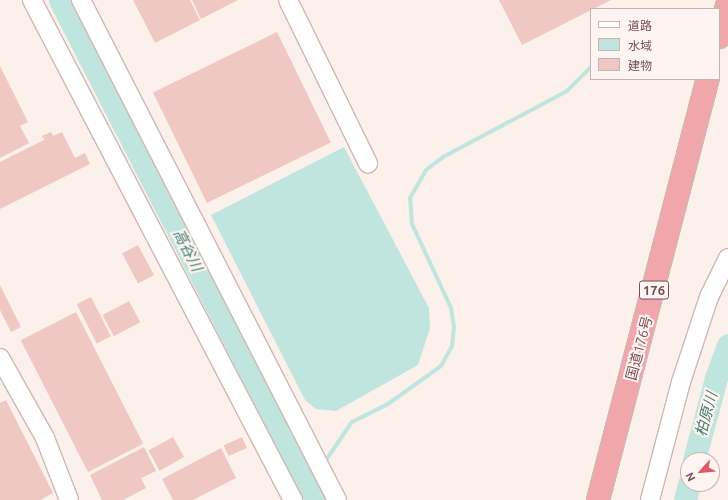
<!DOCTYPE html>
<meta charset="utf-8">
<style>
body{margin:0}
#map{position:relative;width:728px;height:500px;overflow:hidden;background:#fcf0eb;font-family:Ubuntu,"Noto Sans JP",sans-serif}
div>[style]{position:absolute}
.water>*{inset:0;background:#c0e5de}
.stream>*{height:4px;margin:-2px;padding:0 2px;transform-origin:2px;border-radius:2px;background:#c0e5de}
.river>*{height:23px;margin:-11.5px;padding:0 11.5px;transform-origin:11.5px;border-radius:11.5px;background:#c0e5de}
.building>*{inset:0;background:#efc8c4;transform-origin:0 0}
.roads{filter:drop-shadow(1px 0 #d0b7b3) drop-shadow(-1px 0 #d0b7b3) drop-shadow(0 1px #d0b7b3) drop-shadow(0 -1px #d0b7b3)}
.minor>*{height:18px;margin:-9px;padding:0 9px;transform-origin:9px;border-radius:9px;background:#fff}
.highway>*{height:22px;margin:-11px;padding:0 11px;transform-origin:11px;border-radius:11px;background:#f1a6ab}
span{translate:-50% -50%;white-space:nowrap;text-align:center;line-height:1.15;-webkit-text-stroke:4px #fef5f2;paint-order:stroke}
.shield-label span{padding:1px 3px;background:#fef5f2;border:1px solid;border-radius:3px;-webkit-text-stroke-width:0}
.shield-label{font-size:13px;color:#76504f;font-weight:700}
.street-label{font-size:14px;color:#76504f}
.water-label{font-size:15px;color:#437971;font-style:italic}
.legend{position:absolute;left:590px;top:8px;width:130px;height:72px;box-sizing:border-box;background:#fef5f2;border:1px solid #c8b3b1;margin:0;padding:5px 7px;list-style:none;font-size:12px;color:#76504f}
.legend li{display:flex;align-items:center;gap:8px;height:20px}
.legend b{width:20px;border:1px solid #c8b3b1}
.north{position:absolute;left:680px;top:452px;width:40px;height:40px;box-sizing:border-box;background:#fef5f2;border:1px solid #c8b3b1;border-radius:50%;rotate:243deg;font-size:11px;font-weight:700;line-height:16px;text-align:center;color:#76504f}
.north::after{content:'';display:block;margin:auto;width:14px;height:18px;background:#dd5966;clip-path:polygon(50% 0,100% 100%,50% 72%,0 100%)}
</style>
<div id="map">
<div class="water">
<i style="clip-path:polygon(344px 147px,429px 308px,430px 328px,418px 365px,336px 411px,316px 409px,305px 400px,211px 215px)"></i>
</div>
<div class="stream">
<i style="left:324px;top:463px;width:50px;rotate:-55.7deg"></i>
<i style="left:352px;top:422px;width:40px;rotate:-26.6deg"></i>
<i style="left:388px;top:404px;width:65px;rotate:-35.6deg"></i>
<i style="left:441px;top:366px;width:23px;rotate:-61deg"></i>
<i style="left:452px;top:346px;width:19px;rotate:-84deg"></i>
<i style="left:454px;top:327px;width:19px;rotate:-99deg"></i>
<i style="left:451px;top:308px;width:93px;rotate:-114.9deg"></i>
<i style="left:412px;top:224px;width:26px;rotate:-94deg"></i>
<i style="left:410px;top:198px;width:32px;rotate:-60deg"></i>
<i style="left:426px;top:170px;width:21px;rotate:-37deg"></i>
<i style="left:443px;top:157px;width:140px;rotate:-28deg"></i>
<i style="left:567px;top:91px;width:34px;rotate:-45deg"></i>
<i style="left:309px;top:486px;width:17px;rotate:-57deg"></i>
</div>
<div class="river">
<i style="left:60px;top:0;width:562px;rotate:62.89deg"></i>
<i style="left:694px;top:460px;width:85px;rotate:-75deg"></i>
<i style="left:716px;top:378px;width:35px;rotate:-70deg"></i>
<i style="left:685px;top:500px;width:16px;rotate:-76deg"></i>
</div>
<div class="building">
<i style="clip-path:polygon(133px 0,190px 0,200px 20px,155px 43px)"></i>
<i style="clip-path:polygon(192px 0,238px 0,201px 19px)"></i>
<i style="clip-path:polygon(499px 0,611px 0,522px 45px)"></i>
<i style="left:277px;top:32px;width:123px;height:138px;rotate:64deg"></i>
<i style="clip-path:polygon(0 66px,28px 122px,20px 126px,29px 143px,0 158px)"></i>
<i style="clip-path:polygon(51px 132px,53px 136px,62px 132px,75px 158px,85px 153px,90px 164px,0 209px,0 162px,44px 140px,42px 136px)"></i>
<i style="left:138px;top:245px;width:34px;height:18px;rotate:62deg"></i>
<i style="clip-path:polygon(0 285px,21px 327px,11px 332px,0 310px)"></i>
<i style="left:91px;top:297px;width:44px;height:16px;rotate:63deg"></i>
<i style="left:129px;top:301px;width:24px;height:30px;rotate:62deg"></i>
<i style="left:76px;top:312px;width:148px;height:62px;rotate:63deg"></i>
<i style="clip-path:polygon(6px 400px,53px 493px,40px 500px,0 500px,0 403px)"></i>
<i style="left:173px;top:437px;width:23px;height:28px;rotate:61deg"></i>
<i style="left:242px;top:437px;width:12px;height:20px;rotate:66deg"></i>
<i style="clip-path:polygon(144px 447px,156px 471px,141px 478px,146px 488px,123px 500px,102px 500px,90px 475px)"></i>
<i style="clip-path:polygon(221px 448px,236px 478px,193px 500px,173px 500px,162px 479px)"></i>
</div>
<div class="roads">
<div class="minor">
<i style="left:32px;top:0;width:564px;rotate:62.44deg"></i>
<i style="left:81px;top:0;width:562px;rotate:62.89deg"></i>
<i style="left:288px;top:0;width:182px;rotate:63.9deg"></i>
<i style="left:0;top:358px;width:92px;rotate:60.6deg"></i>
<i style="left:45px;top:438px;width:66px;rotate:68.8deg"></i>
<i style="left:650px;top:500px;width:122px;rotate:-75.3deg"></i>
<i style="left:681px;top:382px;width:89px;rotate:-71.8deg"></i>
<i style="left:709px;top:297px;width:43px;rotate:-64deg"></i>
</div>
<div class="highway">
<i style="left:719px;top:37px;width:36px;rotate:-76deg"></i>
<i style="left:598px;top:500px;width:435px;rotate:-75.4deg"></i>
</div>
</div>
<div class="shield-label">
<span style="left:654px;top:290px">176</span>
</div>
<div class="street-label">
<span style="left:639px;top:348px;rotate:-75deg">国道176号</span>
</div>
<div class="water-label">
<span style="left:188px;top:250px;rotate:63deg">高谷川</span>
<span style="left:706px;top:414px;rotate:-75deg">柏原川</span>
</div>
<ul class="legend">
<li><b style="height:5px;background:#fff"></b>道路</li>
<li><b style="height:11px;background:#c0e5de"></b>水域</li>
<li><b style="height:11px;background:#efc8c4"></b>建物</li>
</ul>
<div class="north">N</div>
</div>
